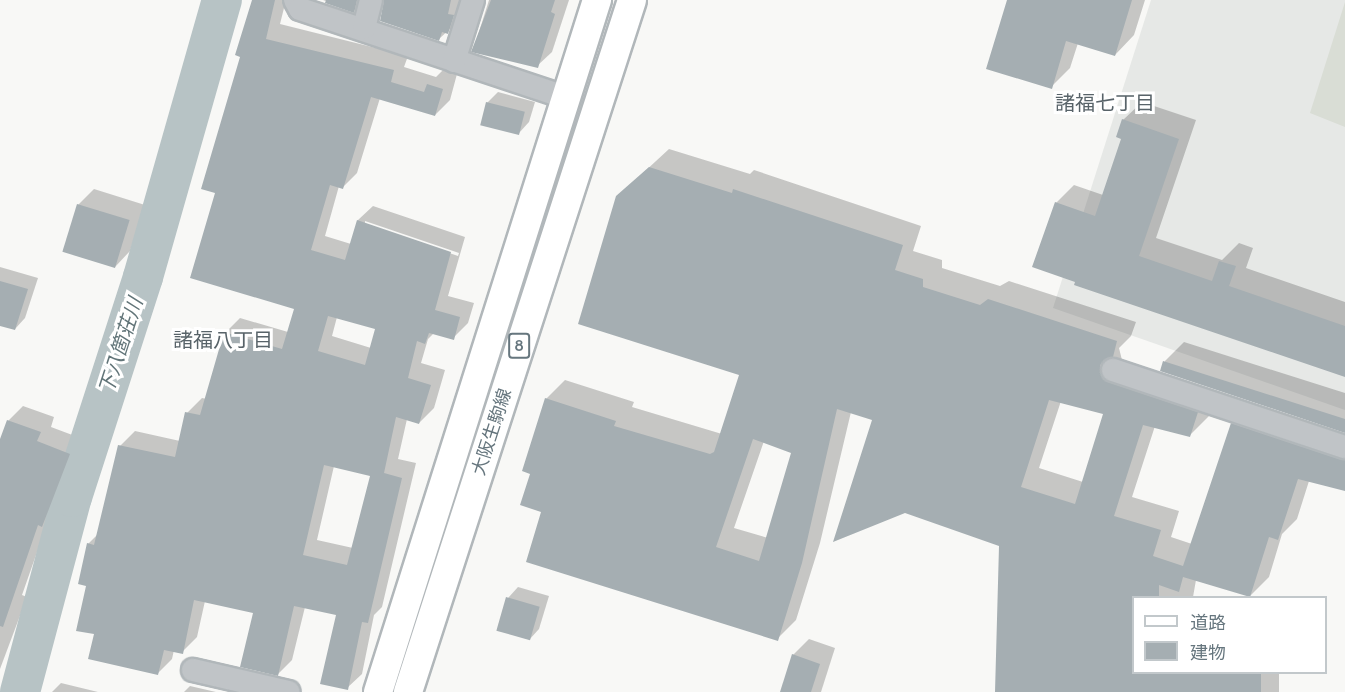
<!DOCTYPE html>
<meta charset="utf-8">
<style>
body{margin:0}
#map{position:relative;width:1345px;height:692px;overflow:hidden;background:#f8f8f6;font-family:Cabin,"Noto Sans JP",sans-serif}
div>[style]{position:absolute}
.built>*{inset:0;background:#e6e8e6}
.green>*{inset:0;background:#d9ddd5}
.shadow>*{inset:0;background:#0003}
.river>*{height:40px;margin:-20px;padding:0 20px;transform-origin:20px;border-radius:20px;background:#b7c3c5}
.building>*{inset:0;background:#a5aeb2;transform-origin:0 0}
.roads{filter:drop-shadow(2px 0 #b1b7ba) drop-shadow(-2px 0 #b1b7ba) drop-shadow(0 2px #b1b7ba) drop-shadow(0 -2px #b1b7ba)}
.minor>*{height:22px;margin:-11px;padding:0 11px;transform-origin:11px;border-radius:11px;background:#c0c4c7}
.major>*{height:28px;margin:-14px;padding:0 14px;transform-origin:14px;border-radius:14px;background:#fff}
span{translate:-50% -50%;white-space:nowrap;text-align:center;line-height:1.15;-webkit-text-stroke:6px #fff;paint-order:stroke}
.shield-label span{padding:2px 4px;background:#fff;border:2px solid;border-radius:4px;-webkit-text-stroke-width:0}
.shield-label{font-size:16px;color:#66767e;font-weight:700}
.street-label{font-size:18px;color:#66767e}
.neighbourhood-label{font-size:20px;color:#586369}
.water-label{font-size:20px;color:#617478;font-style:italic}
.legend{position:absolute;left:1132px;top:596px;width:195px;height:78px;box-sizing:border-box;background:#fff;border:2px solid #c2c8cb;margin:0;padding:8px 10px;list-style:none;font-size:18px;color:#66767e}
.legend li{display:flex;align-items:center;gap:12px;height:30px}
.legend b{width:30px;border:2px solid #c2c8cb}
</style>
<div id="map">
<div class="built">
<i style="clip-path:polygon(1151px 0,1345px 0,1345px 410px,1053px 308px)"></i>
</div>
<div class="green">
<i style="clip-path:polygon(1345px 2px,1345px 127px,1310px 113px)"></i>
</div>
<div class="shadow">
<i style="clip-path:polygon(evenodd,254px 0,286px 0,280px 24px,408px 56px,404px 67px,436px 77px,443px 70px,457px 74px,450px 100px,435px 115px,380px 98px,357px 173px,343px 187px,339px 186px,325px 236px,351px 244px,358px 220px,373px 206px,465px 237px,448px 296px,474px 303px,468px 323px,453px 338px,434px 333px,428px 339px,421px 363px,445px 370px,434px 408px,419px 423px,407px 419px,398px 459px,416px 463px,382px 607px,374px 615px,362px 674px,347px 688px,338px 614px,305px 607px,292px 660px,278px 674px,255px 612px,205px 601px,197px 637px,182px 652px,174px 650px,172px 659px,158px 673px,95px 633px,87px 584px,88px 544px,98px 534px,120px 446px,135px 431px,180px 441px,187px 413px,202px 398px,207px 399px,225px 333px,240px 318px,288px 332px,296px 308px,217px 192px,254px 0,365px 221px,459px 253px,458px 256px,365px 224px,365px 221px,254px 0,337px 317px,377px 328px,371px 348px,332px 336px,337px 317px,254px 0,334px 466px,372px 475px,353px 548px,317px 540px,334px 466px)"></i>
<i style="clip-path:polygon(323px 0,364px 0,354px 11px)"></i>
<i style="clip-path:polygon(385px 0,465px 0,463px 17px,439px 39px)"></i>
<i style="clip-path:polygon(489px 0,569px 0,552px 52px,537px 66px,473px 51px)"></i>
<i style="clip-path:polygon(1009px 0,1145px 0,1134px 35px,1115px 55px,1078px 43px,1070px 68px,1051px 87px)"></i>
<i style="clip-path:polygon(498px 92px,535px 102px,529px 122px,519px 133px,487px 103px)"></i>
<i style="clip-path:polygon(1142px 102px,1196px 120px,1156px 238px,1222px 260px,1239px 243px,1253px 248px,1246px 268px,1345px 302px,1345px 376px,1076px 285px,1056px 203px,1074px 185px,1103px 195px,1123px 138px,1123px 120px)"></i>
<i style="clip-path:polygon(evenodd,669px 149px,750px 174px,754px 170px,921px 226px,913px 251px,942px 260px,942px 268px,1000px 286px,1009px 281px,1136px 322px,1131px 336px,1119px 348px,1122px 360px,1216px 393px,1209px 416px,1190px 435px,1155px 426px,1132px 497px,1179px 511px,1171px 537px,1192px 544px,1232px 424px,1251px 405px,1345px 436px,1345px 490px,1309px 481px,1297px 519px,1282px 534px,1269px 577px,1250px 596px,1196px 580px,1193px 597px,1196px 598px,1134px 598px,1134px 672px,1279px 672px,1279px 692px,996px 692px,1000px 544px,874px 419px,851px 412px,820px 543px,796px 620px,777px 639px,543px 511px,532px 473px,546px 399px,565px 380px,634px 402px,632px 407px,722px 434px,741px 374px,617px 197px,669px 149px,1061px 401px,1105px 413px,1083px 482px,1039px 468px,1061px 401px,669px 149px,764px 441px,793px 452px,768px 538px,734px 528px,764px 441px)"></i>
<i style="clip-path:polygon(94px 189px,145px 205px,130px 251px,115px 267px,78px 205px)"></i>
<i style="clip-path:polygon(0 267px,38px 278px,25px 318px,15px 329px,0 324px)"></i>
<i style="clip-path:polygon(1184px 342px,1345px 393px,1345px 431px,1162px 370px,1165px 361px)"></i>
<i style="clip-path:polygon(23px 406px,54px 417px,51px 427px,83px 439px,56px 510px,49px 518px,22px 595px,27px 597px,0 669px,0 443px,8px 421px)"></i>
<i style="clip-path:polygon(518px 587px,549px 596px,539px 629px,529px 640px,508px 598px)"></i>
<i style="clip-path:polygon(809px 639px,835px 648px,821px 692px,781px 692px,793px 655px)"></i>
<i style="clip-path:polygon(61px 683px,98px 692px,52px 692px)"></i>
<i style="clip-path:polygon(190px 686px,216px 692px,184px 692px)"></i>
</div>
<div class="river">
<i style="left:20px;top:692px;width:202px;rotate:-75.1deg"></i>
<i style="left:72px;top:497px;width:231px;rotate:-72.1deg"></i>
<i style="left:143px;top:277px;width:288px;rotate:-74.1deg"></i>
</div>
<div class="building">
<i style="clip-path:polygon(evenodd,252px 0,275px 0,266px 39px,394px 70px,391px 82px,424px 92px,427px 84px,443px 89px,435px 116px,371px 97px,343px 189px,330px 185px,311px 250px,345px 260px,357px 220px,451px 252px,435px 310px,460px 317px,454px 340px,429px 333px,425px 344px,417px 341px,408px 378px,431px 385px,419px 424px,396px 417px,384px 473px,402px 478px,368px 623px,362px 622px,348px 690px,320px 684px,336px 615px,294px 606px,278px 676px,240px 667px,253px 613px,194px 600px,183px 654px,164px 650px,158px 675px,88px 659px,94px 634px,76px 631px,86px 586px,78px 584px,87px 543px,94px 545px,118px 445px,175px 457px,185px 412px,200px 415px,224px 332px,282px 349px,294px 309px,190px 278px,215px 193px,201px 189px,240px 57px,235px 55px,252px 0,328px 316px,375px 329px,365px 365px,318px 351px,328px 316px,252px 0,324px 465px,370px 476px,347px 565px,303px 555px,324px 465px)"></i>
<i style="clip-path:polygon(326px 0,357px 0,354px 13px,325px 3px)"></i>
<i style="clip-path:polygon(384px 0,451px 0,448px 14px,454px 15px,448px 34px,442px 32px,439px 41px,380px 21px)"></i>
<i style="clip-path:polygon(491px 0,555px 0,551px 12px,555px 14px,538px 68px,471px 52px)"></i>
<i style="clip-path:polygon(1007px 0,1132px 0,1115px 56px,1066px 41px,1052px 89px,986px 69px)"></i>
<i style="left:486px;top:102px;width:40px;height:24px;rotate:14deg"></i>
<i style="clip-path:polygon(1122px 119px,1179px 139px,1139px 256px,1212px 281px,1219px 261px,1236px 266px,1229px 286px,1345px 326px,1345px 377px,1074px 285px,1075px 282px,1032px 267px,1055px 202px,1095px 216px,1121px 139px,1116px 137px)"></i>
<i style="clip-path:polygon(evenodd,649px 167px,732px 193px,733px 189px,903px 245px,895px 270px,923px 279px,923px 287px,980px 305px,988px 299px,1117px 341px,1113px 357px,1100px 365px,1103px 379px,1198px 412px,1190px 437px,1143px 425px,1114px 516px,1161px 530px,1153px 556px,1183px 566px,1231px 423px,1345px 460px,1345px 491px,1298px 479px,1278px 540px,1269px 537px,1250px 597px,1183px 577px,1179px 592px,1159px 585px,1159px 597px,1134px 597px,1134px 672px,1261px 672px,1261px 692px,995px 692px,999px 546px,905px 513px,833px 542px,872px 420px,837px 409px,802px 563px,778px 641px,526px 562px,541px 512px,520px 505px,530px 474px,522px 471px,545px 398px,616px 421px,614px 426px,710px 454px,714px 452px,739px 375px,578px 324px,616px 196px,649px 167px,1049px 400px,1103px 414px,1075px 504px,1021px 487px,1049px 400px,649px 167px,753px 439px,791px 453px,759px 561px,716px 547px,753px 439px)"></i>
<i style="left:77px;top:204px;width:55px;height:50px;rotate:17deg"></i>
<i style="clip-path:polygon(0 281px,28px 289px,15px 330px,0 326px)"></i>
<i style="clip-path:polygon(1163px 361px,1345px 419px,1345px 433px,1160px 371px)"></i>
<i style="clip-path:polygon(7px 420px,41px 432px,37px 441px,70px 454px,42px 527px,38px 525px,3px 627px,0 626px,0 439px)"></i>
<i style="left:506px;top:597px;width:35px;height:35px;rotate:16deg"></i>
<i style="clip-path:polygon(792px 654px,820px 664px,811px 692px,780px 692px)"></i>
</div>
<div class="roads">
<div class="minor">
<i style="left:295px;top:0;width:10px;rotate:61deg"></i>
<i style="left:300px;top:9px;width:282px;rotate:18.4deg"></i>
<i style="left:364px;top:28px;width:29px;rotate:-76deg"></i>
<i style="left:454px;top:61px;width:64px;rotate:-72.7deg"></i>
<i style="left:1113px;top:370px;width:244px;rotate:18.4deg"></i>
<i style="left:193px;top:670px;width:98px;rotate:13deg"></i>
</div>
<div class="major">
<i style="left:378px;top:692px;width:726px;rotate:-72.44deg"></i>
<i style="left:408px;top:692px;width:727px;rotate:-72.06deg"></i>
</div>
</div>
<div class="shield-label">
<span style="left:519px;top:346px">8</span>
</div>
<div class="street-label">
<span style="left:492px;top:432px;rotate:-72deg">大阪生駒線</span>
</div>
<div class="neighbourhood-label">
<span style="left:1105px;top:103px">諸福七丁目</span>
<span style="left:223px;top:340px">諸福八丁目</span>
</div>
<div class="water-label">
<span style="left:121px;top:346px;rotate:-72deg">下八箇荘川</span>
</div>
<ul class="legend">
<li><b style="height:8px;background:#fff"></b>道路</li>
<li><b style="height:16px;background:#a5aeb2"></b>建物</li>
</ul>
</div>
